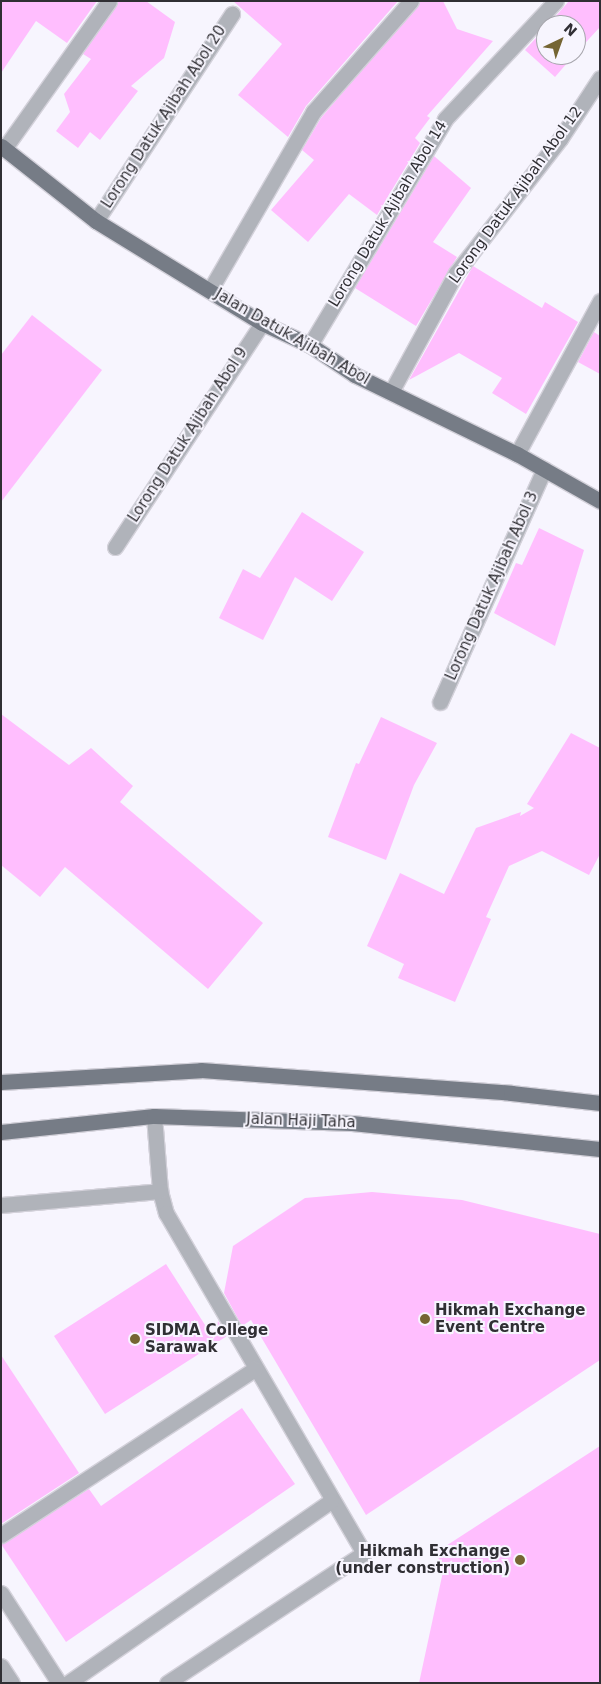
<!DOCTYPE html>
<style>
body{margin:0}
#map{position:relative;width:601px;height:1684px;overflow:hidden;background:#f7f5fe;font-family:"DejaVu Sans",sans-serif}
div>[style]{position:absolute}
.building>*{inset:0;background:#ffbefe}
.roads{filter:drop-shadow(1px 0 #d3d1da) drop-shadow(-1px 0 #d3d1da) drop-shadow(0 1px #d3d1da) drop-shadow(0 -1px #d3d1da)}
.minor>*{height:15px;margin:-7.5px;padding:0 7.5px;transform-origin:7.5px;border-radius:7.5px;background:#b0b3ba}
.major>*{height:15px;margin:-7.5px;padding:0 7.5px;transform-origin:7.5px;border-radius:7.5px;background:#767c86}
.dots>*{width:14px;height:14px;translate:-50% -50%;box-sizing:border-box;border:2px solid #f7f5fe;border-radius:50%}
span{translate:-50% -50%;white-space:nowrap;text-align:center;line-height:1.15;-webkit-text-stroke:4px #f7f5fe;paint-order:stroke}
.street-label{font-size:15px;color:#302f34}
.poi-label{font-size:15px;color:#302f34;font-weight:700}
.left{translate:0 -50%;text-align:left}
.right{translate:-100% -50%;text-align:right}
.frame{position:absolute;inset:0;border:2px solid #302f34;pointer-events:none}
.north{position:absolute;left:536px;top:15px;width:50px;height:50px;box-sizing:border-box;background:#f7f5fe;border:1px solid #a7a6ad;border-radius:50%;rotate:42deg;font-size:14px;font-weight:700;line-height:20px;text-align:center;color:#302f34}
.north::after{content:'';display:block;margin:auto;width:18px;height:22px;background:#756533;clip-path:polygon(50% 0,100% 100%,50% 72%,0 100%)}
</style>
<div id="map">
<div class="building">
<i style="clip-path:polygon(1px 1px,97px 1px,67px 43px,36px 21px,1px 73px)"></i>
<i style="clip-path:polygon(118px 1px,146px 1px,175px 22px,164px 58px,131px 86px,138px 91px,100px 140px,90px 132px,78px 148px,56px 131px,70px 112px,64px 94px,91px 59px,83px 54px)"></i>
<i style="clip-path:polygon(233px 1px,398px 1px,306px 106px,288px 137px,238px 95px,282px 44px)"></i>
<i style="clip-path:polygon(420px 1px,443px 1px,457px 29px,493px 41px,427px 116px,430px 118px,415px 138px,420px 143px,377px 215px,349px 194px,308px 242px,271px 210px,314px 160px,302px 150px,321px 118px)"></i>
<i style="clip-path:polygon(569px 1px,600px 1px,600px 27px,576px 53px,576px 25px,548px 25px)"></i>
<i style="clip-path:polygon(546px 27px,546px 55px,574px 55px,555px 77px,525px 50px)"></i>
<i style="clip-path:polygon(434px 156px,471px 188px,433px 242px,457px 257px,416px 326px,355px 288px)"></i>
<i style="clip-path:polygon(473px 266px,542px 308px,545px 302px,578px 322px,526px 414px,492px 393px,502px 378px,459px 353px,409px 380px)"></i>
<i style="clip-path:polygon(32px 315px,102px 370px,1px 502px,1px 355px)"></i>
<i style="clip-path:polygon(594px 332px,600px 336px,600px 374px,578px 362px)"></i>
<i style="clip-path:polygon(302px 512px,364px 552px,332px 601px,295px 577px,263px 640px,219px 618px,243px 569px,260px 578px)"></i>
<i style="clip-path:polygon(539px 528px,584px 550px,555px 646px,494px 613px,516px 563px,522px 565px)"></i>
<i style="clip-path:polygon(1px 714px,69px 765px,91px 748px,133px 786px,120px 802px,263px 923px,208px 989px,65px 867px,40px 897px,1px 865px)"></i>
<i style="clip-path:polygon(381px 717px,437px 743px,414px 785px,386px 860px,328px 837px,356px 763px,359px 764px)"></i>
<i style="clip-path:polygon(571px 733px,600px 748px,600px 854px,589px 875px,542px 851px,509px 866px,486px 917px,491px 919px,455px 1002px,398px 978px,404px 964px,367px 946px,400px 873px,444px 894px,476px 828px,521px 812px,520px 816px,534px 808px,527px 804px)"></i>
<i style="clip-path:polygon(372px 1192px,462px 1200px,600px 1234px,600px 1360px,366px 1515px,251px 1320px,242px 1326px,224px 1293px,233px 1246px,305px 1198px)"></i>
<i style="clip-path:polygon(166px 1264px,214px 1339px,218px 1321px,227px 1336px,105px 1414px,54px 1336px)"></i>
<i style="clip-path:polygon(1px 1355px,79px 1473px,1px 1524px)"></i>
<i style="clip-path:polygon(242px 1408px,295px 1484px,66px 1642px,1px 1544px,89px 1489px,101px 1506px)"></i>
<i style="clip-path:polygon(600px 1446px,600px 1683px,419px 1683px,444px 1567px,435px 1553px)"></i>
</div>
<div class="roads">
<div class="minor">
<i style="left:4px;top:149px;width:181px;rotate:-54.6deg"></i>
<i style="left:96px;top:221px;width:248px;rotate:-56.7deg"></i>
<i style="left:210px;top:290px;width:206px;rotate:-59.9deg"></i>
<i style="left:313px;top:112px;width:148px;rotate:-48.6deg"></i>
<i style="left:310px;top:345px;width:263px;rotate:-59.1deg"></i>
<i style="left:445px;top:119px;width:162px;rotate:-46.8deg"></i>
<i style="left:391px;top:392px;width:136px;rotate:-61.4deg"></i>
<i style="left:456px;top:273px;width:170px;rotate:-52.2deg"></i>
<i style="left:560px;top:139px;width:73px;rotate:-56.7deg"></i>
<i style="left:517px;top:454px;width:174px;rotate:-61.5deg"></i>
<i style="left:115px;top:547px;width:268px;rotate:-56.7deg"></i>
<i style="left:440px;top:702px;width:255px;rotate:-65.9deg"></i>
<i style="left:154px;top:1116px;width:75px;rotate:85.4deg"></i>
<i style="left:160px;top:1191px;width:23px;rotate:75deg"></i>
<i style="left:166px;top:1213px;width:393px;rotate:59.8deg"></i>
<i style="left:364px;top:1553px;width:236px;rotate:146.6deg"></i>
<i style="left:1px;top:1205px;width:160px;rotate:-5deg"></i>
<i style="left:1px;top:1535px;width:303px;rotate:-33.2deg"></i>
<i style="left:1px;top:1593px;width:107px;rotate:57.2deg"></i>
<i style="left:1px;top:1666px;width:20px;rotate:57deg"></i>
<i style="left:68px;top:1683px;width:320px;rotate:-34.7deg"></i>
</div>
<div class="major">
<i style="left:1px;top:146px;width:121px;rotate:38.3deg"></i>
<i style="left:96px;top:221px;width:195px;rotate:31.6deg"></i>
<i style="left:262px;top:323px;width:53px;rotate:24.6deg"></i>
<i style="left:310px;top:345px;width:54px;rotate:33.7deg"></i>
<i style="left:355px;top:375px;width:180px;rotate:26deg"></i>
<i style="left:517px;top:454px;width:95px;rotate:29.5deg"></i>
<i style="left:1px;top:1082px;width:200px;rotate:-3.4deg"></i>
<i style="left:201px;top:1070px;width:311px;rotate:4.2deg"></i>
<i style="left:511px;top:1093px;width:90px;rotate:6.4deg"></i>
<i style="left:1px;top:1132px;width:154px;rotate:-6deg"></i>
<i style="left:154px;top:1116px;width:198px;rotate:2deg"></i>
<i style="left:352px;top:1123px;width:249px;rotate:6deg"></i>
</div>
</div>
<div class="dots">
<i style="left:425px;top:1319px;background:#756533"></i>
<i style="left:135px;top:1339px;background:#756533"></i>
<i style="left:520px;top:1560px;background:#756533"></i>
</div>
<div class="street-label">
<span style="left:164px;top:117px;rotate:-57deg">Lorong Datuk Ajibah Abol 20</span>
<span style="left:516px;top:195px;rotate:-54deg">Lorong Datuk Ajibah Abol 12</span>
<span style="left:388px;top:214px;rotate:-59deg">Lorong Datuk Ajibah Abol 14</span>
<span style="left:292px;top:337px;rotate:30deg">Jalan Datuk Ajibah Abol</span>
<span style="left:188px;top:435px;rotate:-57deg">Lorong Datuk Ajibah Abol 9</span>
<span style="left:492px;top:586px;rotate:-66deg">Lorong Datuk Ajibah Abol 3</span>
<span style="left:301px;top:1121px;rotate:2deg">Jalan Haji Taha</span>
</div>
<div class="poi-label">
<span class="left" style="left:435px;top:1319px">Hikmah Exchange<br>Event Centre</span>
<span class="left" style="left:145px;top:1339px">SIDMA College<br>Sarawak</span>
<span class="right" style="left:510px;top:1560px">Hikmah Exchange<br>(under construction)</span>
</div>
<div class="frame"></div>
<div class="north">N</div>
</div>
